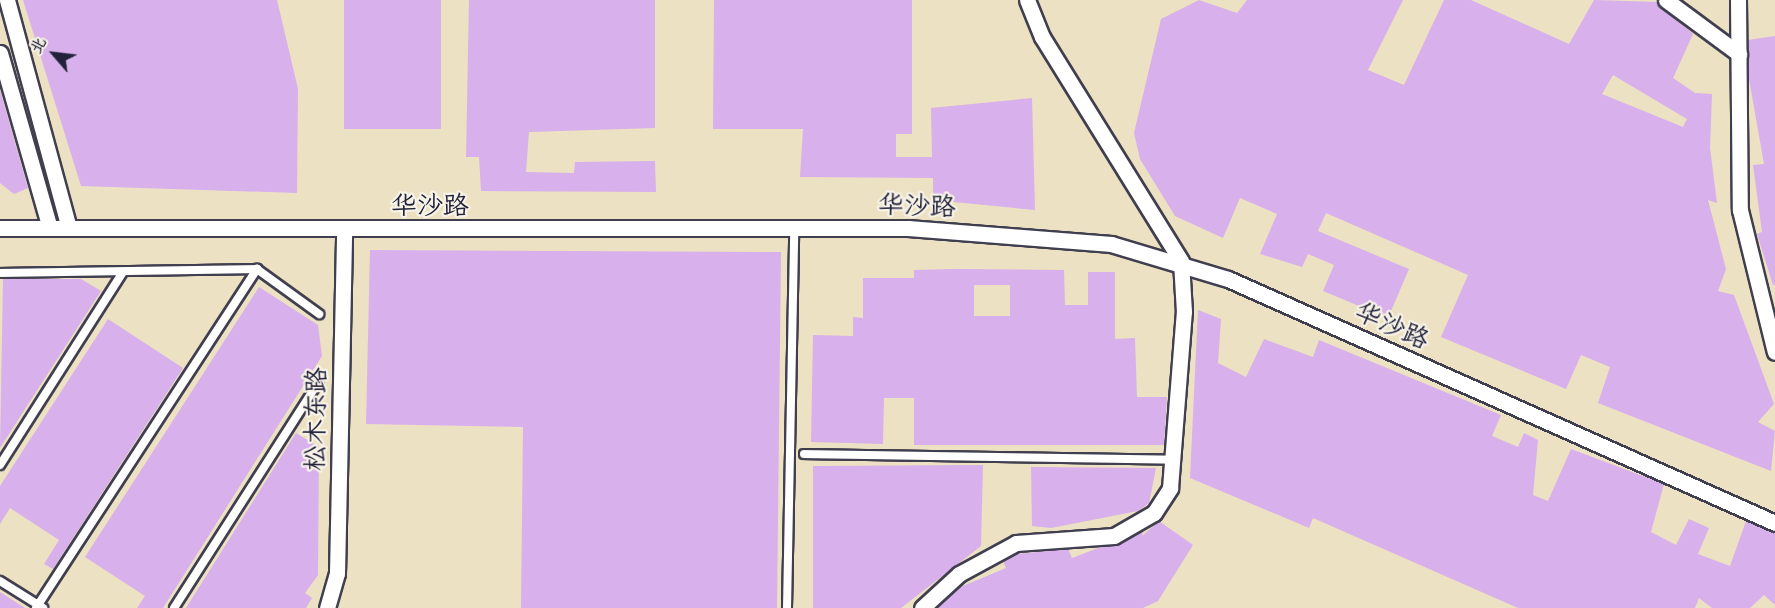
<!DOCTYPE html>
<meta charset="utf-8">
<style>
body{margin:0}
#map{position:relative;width:1775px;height:608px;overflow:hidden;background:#ece1c2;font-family:Caveat,"LXGW WenKai TC",sans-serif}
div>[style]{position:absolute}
.building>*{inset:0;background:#d8b0eb;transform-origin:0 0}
.roads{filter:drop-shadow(2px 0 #403f4f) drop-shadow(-2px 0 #403f4f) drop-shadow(0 2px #403f4f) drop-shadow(0 -2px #403f4f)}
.lane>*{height:8px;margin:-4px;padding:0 4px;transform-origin:4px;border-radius:4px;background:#fff}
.street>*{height:15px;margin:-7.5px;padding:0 7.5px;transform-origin:7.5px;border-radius:7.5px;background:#fff}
span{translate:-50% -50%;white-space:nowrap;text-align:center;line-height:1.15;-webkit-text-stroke:4.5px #f7f3e8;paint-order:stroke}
.street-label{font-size:26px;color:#22223b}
.north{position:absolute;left:24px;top:24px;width:60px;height:60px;-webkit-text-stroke:4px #f7f3e8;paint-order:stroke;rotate:298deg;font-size:16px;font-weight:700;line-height:24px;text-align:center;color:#22223b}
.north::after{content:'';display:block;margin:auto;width:21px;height:27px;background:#22223b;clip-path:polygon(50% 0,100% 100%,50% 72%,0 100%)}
</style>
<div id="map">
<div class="building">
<i style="clip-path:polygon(23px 0,277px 0,298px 89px,297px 193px,81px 186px)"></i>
<i style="left:344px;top:0;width:97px;height:129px"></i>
<i style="clip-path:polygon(469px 0,655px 0,655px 128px,529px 132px,526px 172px,574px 173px,575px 162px,655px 161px,656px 192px,481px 191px,479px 157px,466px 157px)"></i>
<i style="clip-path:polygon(714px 0,912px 0,912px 134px,896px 134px,896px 157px,932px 157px,931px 108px,1032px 98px,1035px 210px,933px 200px,933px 178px,800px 177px,803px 129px,713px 129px)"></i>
<i style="clip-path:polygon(evenodd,1199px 0,1237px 13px,1247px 0,1403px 0,1368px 70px,1404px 85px,1444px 0,1471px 0,1569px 44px,1594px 0,1657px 2px,1693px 34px,1673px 78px,1695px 93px,1712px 94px,1710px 148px,1717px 203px,1708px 200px,1726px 269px,1718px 291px,1734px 295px,1774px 404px,1758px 422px,1775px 431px,1771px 471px,1598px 403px,1610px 367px,1581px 355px,1566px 389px,1441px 337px,1468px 275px,1326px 213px,1318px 231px,1409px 269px,1388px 318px,1323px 291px,1334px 265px,1308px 254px,1302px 267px,1260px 254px,1277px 214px,1240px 198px,1223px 238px,1175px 216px,1140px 159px,1134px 133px,1161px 19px,1199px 0,1613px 75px,1687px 119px,1683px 127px,1602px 94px,1613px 75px)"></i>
<i style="clip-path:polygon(1775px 36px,1775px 285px,1773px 285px,1757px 234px,1762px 232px,1753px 165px,1764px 164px,1749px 79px,1748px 40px)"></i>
<i style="clip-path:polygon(0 90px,28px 188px,14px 194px,0 183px)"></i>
<i style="clip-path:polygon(370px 250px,781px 252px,777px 608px,521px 608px,523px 427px,366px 424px)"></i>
<i style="clip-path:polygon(evenodd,956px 269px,1064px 270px,1065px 305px,1088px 305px,1088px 272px,1115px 272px,1115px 339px,1135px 338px,1137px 397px,1167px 397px,1164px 445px,914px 445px,914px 398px,884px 398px,883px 444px,811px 442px,813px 335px,853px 336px,853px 317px,863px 318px,863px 278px,914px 278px,914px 270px,956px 269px,974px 285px,1010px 285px,1010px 316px,974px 316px,974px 285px)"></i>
<i style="clip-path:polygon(3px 279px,81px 279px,101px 291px,0 448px)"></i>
<i style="clip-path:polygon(259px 287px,318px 325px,322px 356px,163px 608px,137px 608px,145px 596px,85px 557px)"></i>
<i style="clip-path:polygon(1198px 310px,1221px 319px,1218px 363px,1246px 377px,1264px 339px,1313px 357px,1319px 340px,1501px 415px,1492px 436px,1518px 447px,1524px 433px,1538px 440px,1533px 495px,1548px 501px,1571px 449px,1664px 484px,1651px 532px,1676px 545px,1689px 519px,1709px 528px,1698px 554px,1730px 566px,1746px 521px,1775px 533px,1775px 605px,1764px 595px,1750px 608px,1712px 608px,1699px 598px,1695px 608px,1518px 608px,1313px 518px,1309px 528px,1190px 478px)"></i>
<i style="clip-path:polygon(108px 319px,183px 368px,53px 569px,44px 564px,59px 540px,10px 508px,0 524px,0 486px)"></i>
<i style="clip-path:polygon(296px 433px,319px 447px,318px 575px,305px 593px,312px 598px,306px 608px,186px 608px)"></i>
<i style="clip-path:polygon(983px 465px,981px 546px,901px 608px,813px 608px,813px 466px)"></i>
<i style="clip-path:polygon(1031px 467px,1156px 468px,1149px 503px,1138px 511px,1051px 528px,1032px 526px)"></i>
<i style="clip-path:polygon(1159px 521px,1193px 545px,1158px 601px,1143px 608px,938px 608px,958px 588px,1006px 568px,1003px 561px,1016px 554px,1068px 549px,1072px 558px,1143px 531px,1142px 536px)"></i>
<i style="clip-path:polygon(0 592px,25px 608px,0 608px)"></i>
</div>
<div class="roads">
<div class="lane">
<i style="left:0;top:273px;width:257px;rotate:-0.9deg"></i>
<i style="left:257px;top:269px;width:77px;rotate:36deg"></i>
<i style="left:804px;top:454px;width:369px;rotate:0.9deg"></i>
<i style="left:0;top:465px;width:229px;rotate:-57.5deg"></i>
<i style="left:0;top:581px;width:51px;rotate:32.1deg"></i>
<i style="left:36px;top:608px;width:405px;rotate:-56.9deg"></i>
<i style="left:174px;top:608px;width:269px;rotate:-57.4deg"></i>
<i style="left:787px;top:608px;width:379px;rotate:-88.9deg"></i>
</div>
<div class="street">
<i style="left:7px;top:0;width:236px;rotate:74.8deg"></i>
<i style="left:1666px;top:0;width:91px;rotate:36.5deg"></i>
<i style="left:1738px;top:0;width:210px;rotate:89.5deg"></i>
<i style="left:1740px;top:210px;width:146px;rotate:76.2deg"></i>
<i style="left:0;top:53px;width:182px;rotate:74.1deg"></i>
<i style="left:0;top:228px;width:908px"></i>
<i style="left:908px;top:228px;width:204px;rotate:4.5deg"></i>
<i style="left:1111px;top:244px;width:122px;rotate:16.7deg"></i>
<i style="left:1228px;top:279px;width:599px;rotate:24.04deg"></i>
<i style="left:327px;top:608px;width:36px;rotate:-74deg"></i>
<i style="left:337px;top:573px;width:342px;rotate:-88.8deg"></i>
<i style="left:922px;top:608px;width:50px;rotate:-42.6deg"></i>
<i style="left:959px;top:574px;width:65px;rotate:-28.5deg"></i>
<i style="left:1016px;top:543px;width:98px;rotate:-4.1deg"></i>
<i style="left:1114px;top:536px;width:46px;rotate:-29.9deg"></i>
<i style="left:1154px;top:513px;width:30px;rotate:-57deg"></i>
<i style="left:1170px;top:488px;width:177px;rotate:-85.5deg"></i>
<i style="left:1184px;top:312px;width:51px;rotate:-93.4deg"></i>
<i style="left:1181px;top:261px;width:264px;rotate:-121.8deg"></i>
<i style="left:1042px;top:37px;width:40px;rotate:-112deg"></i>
</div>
</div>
<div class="street-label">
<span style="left:430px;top:206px">华沙路</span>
<span style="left:917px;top:206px;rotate:2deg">华沙路</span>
<span style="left:1392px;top:326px;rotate:24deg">华沙路</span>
<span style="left:316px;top:419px;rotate:-89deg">松木东路</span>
</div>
<div class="north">北</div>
</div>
